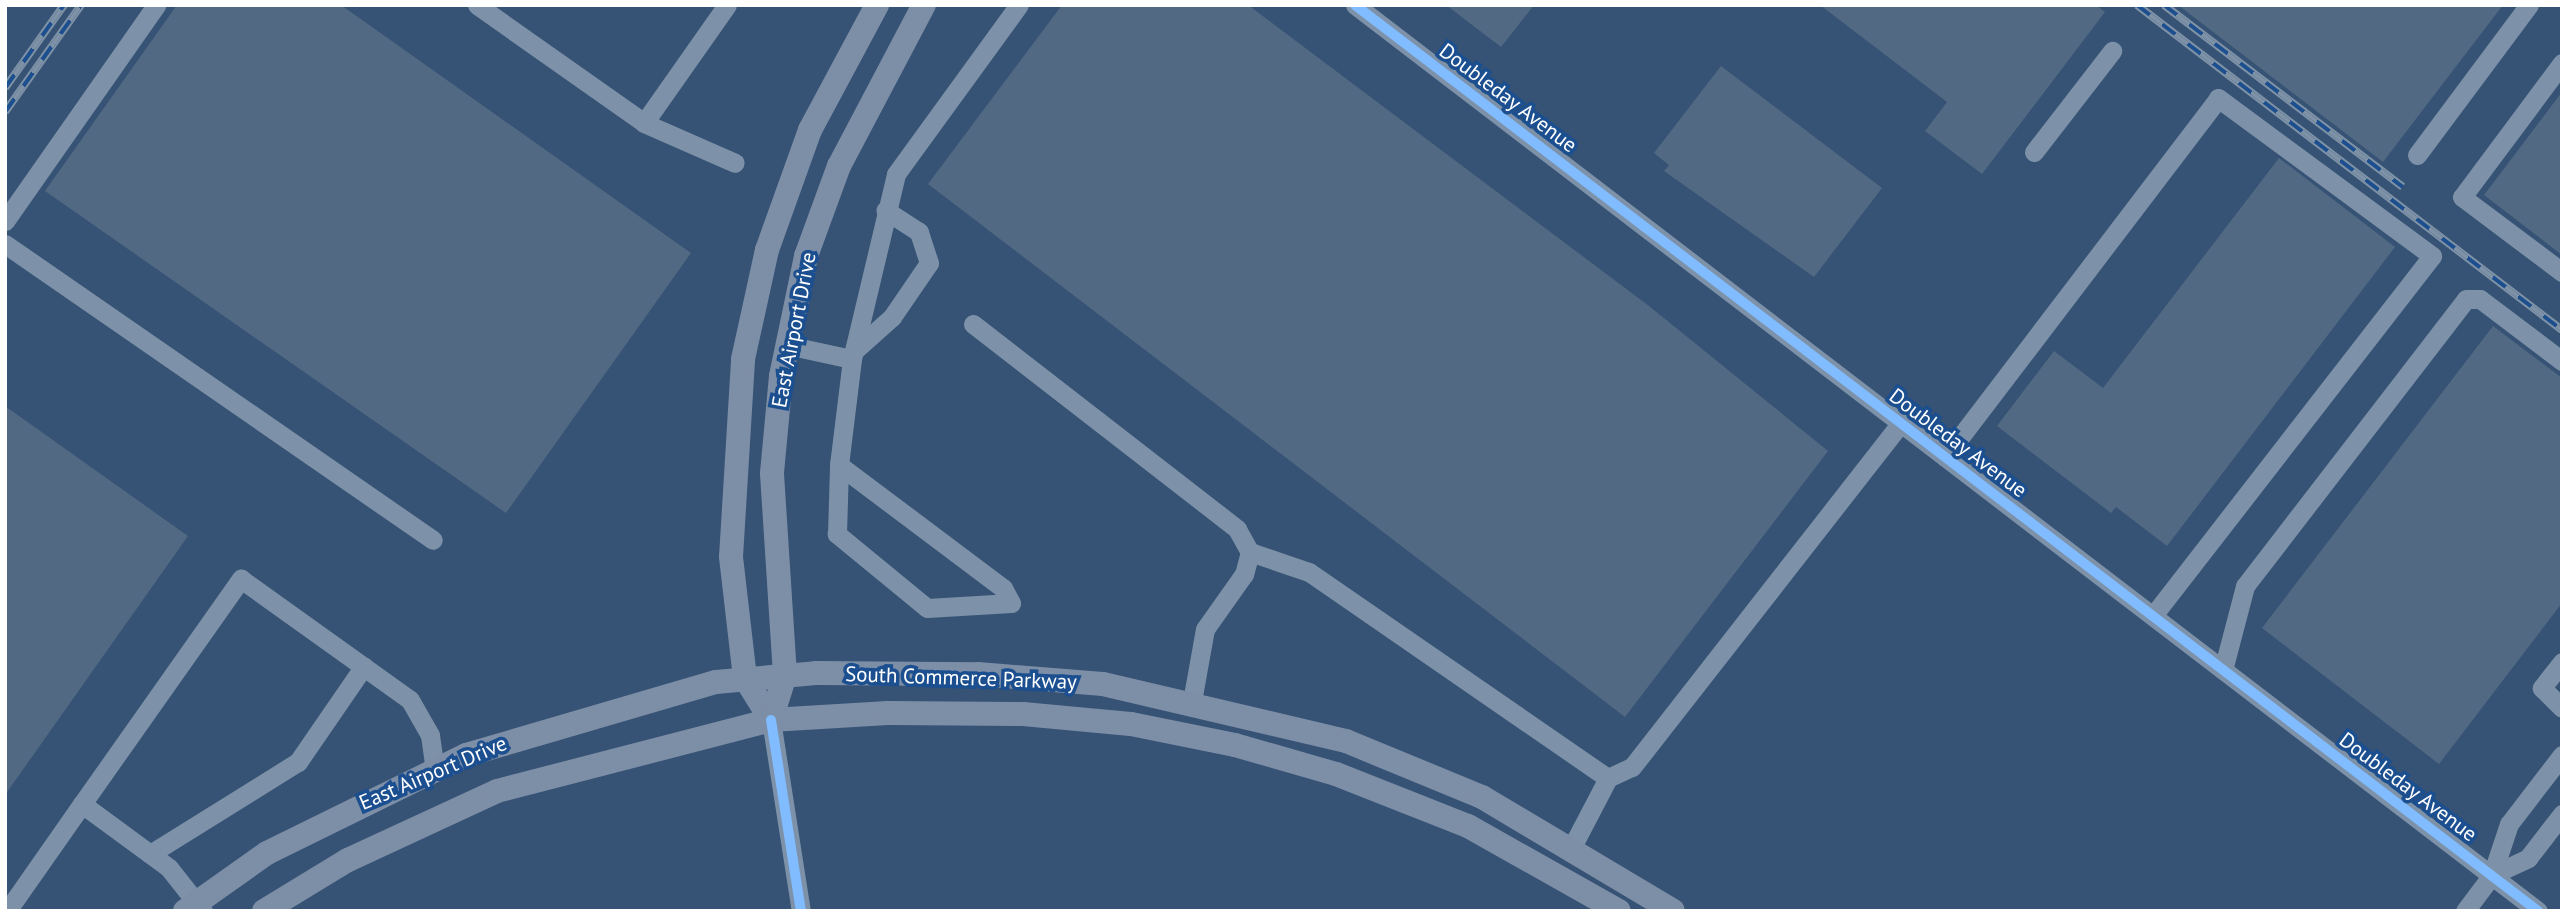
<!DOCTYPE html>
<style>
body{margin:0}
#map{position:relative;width:2567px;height:916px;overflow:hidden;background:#365274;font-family:"PT Sans",sans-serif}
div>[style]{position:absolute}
.building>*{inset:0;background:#526984}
.minor>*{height:19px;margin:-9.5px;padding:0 9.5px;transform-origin:9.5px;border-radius:9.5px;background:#7d92a8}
.major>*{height:24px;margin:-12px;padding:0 12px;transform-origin:12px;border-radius:12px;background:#7d8ea7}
.rail>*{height:8px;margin-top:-4px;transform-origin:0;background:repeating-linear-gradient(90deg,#1b4f8f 0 16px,#7e92a7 0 32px);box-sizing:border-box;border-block:2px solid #7e92a7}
.cycleway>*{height:10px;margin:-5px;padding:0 5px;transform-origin:5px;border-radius:5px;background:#80bcff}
span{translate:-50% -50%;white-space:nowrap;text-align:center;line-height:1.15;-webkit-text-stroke:7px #1b4f8f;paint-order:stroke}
.street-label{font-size:21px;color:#fff}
.frame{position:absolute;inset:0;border:7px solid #fff;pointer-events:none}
</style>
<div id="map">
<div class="building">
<i style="clip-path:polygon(177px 5px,341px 5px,691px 253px,506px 513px,45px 191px)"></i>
<i style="clip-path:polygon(1062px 5px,1248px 5px,1649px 306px,1828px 451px,1625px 717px,928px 184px)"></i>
<i style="clip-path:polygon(1446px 5px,1534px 5px,1501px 47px)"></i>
<i style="clip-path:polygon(1820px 5px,2096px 5px,2105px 12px,1982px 174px,1925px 131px,1947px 102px)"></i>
<i style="clip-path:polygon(2178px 5px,2503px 5px,2383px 162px)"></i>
<i style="clip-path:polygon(1721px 66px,1882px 188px,1814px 277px,1664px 171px,1669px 165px,1654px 153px)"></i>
<i style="clip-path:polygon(2562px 92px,2562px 255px,2484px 195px)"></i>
<i style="clip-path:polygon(2279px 158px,2395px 247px,2167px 546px,2116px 507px,2111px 513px,1997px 426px,2054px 351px,2103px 388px)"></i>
<i style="clip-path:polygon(2493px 326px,2562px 378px,2562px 603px,2439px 764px,2262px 628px)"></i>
<i style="clip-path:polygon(5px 406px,188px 536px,5px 795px)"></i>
</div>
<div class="minor">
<i style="left:477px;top:5px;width:204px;rotate:35.2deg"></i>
<i style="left:644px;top:123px;width:144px;rotate:-54.9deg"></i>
<i style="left:1355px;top:5px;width:1490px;rotate:37.45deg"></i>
<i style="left:2562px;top:63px;width:167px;rotate:126.7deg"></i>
<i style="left:2462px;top:197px;width:125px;rotate:36.9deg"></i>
<i style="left:644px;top:123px;width:99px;rotate:23.7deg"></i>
<i style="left:2034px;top:152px;width:128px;rotate:-52.3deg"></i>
<i style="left:2417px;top:155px;width:187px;rotate:-53.3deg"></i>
<i style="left:5px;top:221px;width:264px;rotate:-55deg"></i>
<i style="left:5px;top:244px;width:520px;rotate:34.67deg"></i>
<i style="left:973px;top:324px;width:334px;rotate:37.8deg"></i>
<i style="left:1237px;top:529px;width:26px;rotate:61deg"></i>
<i style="left:1250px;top:552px;width:23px;rotate:105deg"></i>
<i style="left:1244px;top:574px;width:67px;rotate:125.3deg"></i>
<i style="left:1205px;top:629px;width:73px;rotate:100.2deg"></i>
<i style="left:787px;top:345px;width:66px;rotate:12.2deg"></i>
<i style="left:852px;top:359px;width:190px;rotate:-76.6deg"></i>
<i style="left:896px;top:174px;width:209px;rotate:-54deg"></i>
<i style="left:854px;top:351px;width:51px;rotate:-41.8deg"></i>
<i style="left:892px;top:317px;width:65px;rotate:-55.6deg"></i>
<i style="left:929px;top:263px;width:33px;rotate:-108deg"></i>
<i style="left:919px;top:232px;width:40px;rotate:-147.1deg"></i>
<i style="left:1945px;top:457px;width:451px;rotate:-52.7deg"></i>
<i style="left:2218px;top:98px;width:266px;rotate:36.4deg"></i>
<i style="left:2432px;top:256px;width:455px;rotate:127.8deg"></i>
<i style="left:839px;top:465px;width:205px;rotate:36.9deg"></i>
<i style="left:1003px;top:588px;width:17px;rotate:62deg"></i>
<i style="left:1011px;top:603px;width:84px;rotate:176.6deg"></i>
<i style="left:927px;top:608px;width:117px;rotate:-140.6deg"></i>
<i style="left:837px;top:534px;width:69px;rotate:-88.3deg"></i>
<i style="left:839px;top:465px;width:107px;rotate:-83deg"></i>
<i style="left:1250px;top:552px;width:62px;rotate:18.7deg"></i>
<i style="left:1309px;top:572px;width:363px;rotate:34.6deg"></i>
<i style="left:2562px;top:662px;width:33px;rotate:128deg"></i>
<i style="left:2542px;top:688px;width:28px;rotate:45deg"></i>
<i style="left:2223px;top:670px;width:87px;rotate:-75.3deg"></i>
<i style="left:2245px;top:586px;width:362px;rotate:-52.4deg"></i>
<i style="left:2466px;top:299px;width:14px"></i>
<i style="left:2480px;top:299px;width:103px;rotate:37.1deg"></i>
<i style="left:771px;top:720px;width:193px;rotate:81.1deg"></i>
<i style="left:82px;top:804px;width:276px;rotate:-54.8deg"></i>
<i style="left:241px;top:579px;width:208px;rotate:35.6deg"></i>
<i style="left:410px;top:700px;width:40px;rotate:60.3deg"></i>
<i style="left:430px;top:735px;width:34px;rotate:82deg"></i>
<i style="left:1573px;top:845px;width:76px;rotate:-62.4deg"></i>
<i style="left:1608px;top:778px;width:26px;rotate:-25deg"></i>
<i style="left:1632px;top:767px;width:437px;rotate:-52deg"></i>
<i style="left:150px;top:854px;width:174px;rotate:-31.9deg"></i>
<i style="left:298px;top:762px;width:116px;rotate:-55.5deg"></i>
<i style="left:2492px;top:875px;width:40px;rotate:-25deg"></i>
<i style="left:2528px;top:858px;width:56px;rotate:-52.3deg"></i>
<i style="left:7px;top:911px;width:131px;rotate:-55deg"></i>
<i style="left:82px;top:804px;width:108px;rotate:36.3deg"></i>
<i style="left:169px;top:868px;width:55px;rotate:51.7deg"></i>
<i style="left:2465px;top:911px;width:45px;rotate:-53.1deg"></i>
<i style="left:2492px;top:875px;width:54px;rotate:-71.6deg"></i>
<i style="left:2509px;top:824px;width:87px;rotate:-52.5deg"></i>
</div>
<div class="major">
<i style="left:771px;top:720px;width:49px;rotate:-121.8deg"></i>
<i style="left:745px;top:678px;width:122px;rotate:-96.6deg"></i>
<i style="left:731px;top:557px;width:198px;rotate:-86.5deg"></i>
<i style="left:743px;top:359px;width:112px;rotate:-77.6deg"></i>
<i style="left:767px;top:250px;width:127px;rotate:-70.3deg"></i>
<i style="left:810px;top:130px;width:142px;rotate:-61.8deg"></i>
<i style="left:771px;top:720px;width:47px;rotate:-72.7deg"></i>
<i style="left:785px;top:675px;width:202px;rotate:-93.7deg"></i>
<i style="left:772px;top:473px;width:97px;rotate:-84.7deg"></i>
<i style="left:781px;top:376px;width:123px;rotate:-78.2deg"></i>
<i style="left:806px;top:256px;width:96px;rotate:-69.9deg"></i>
<i style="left:839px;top:166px;width:182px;rotate:-62.2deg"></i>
<i style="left:185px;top:911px;width:100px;rotate:-35.3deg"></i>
<i style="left:267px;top:853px;width:222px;rotate:-26.2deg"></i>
<i style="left:466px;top:755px;width:260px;rotate:-16.3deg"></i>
<i style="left:716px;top:682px;width:100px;rotate:-5.1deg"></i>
<i style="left:816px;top:673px;width:162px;rotate:0.4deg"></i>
<i style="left:978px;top:674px;width:125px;rotate:4.6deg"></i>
<i style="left:1103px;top:684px;width:250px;rotate:13.2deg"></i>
<i style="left:1346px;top:741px;width:147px;rotate:22.4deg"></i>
<i style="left:1482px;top:797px;width:222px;rotate:30.8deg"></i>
<i style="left:264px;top:911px;width:98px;rotate:-31.3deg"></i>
<i style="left:348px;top:860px;width:164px;rotate:-24.8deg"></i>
<i style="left:497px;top:791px;width:283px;rotate:-14.5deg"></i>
<i style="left:771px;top:720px;width:117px;rotate:-3.4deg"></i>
<i style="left:888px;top:713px;width:135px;rotate:0.4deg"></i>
<i style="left:1023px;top:714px;width:108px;rotate:5.3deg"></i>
<i style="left:1131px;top:724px;width:106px;rotate:11.4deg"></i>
<i style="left:1235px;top:745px;width:105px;rotate:16deg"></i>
<i style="left:1336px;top:774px;width:142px;rotate:21.5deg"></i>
<i style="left:1468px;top:826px;width:173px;rotate:29.4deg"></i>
</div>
<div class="rail">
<i style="left:2137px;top:5px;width:535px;rotate:37.41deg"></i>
<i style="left:2164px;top:5px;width:300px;rotate:37.3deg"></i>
<i style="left:5px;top:88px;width:102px;rotate:-54.6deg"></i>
<i style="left:5px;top:112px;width:131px;rotate:-54.6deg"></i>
</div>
<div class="cycleway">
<i style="left:1355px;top:5px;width:1490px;rotate:37.45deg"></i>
<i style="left:771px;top:720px;width:193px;rotate:81.1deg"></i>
</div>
<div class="street-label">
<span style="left:1508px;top:98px;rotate:37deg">Doubleday Avenue</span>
<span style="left:794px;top:330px;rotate:-79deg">East Airport Drive</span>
<span style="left:1958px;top:443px;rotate:37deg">Doubleday Avenue</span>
<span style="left:961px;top:678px;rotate:2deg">South Commerce Parkway</span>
<span style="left:433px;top:773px;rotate:-23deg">East Airport Drive</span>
<span style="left:2408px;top:787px;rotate:37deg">Doubleday Avenue</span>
</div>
<div class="frame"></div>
</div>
